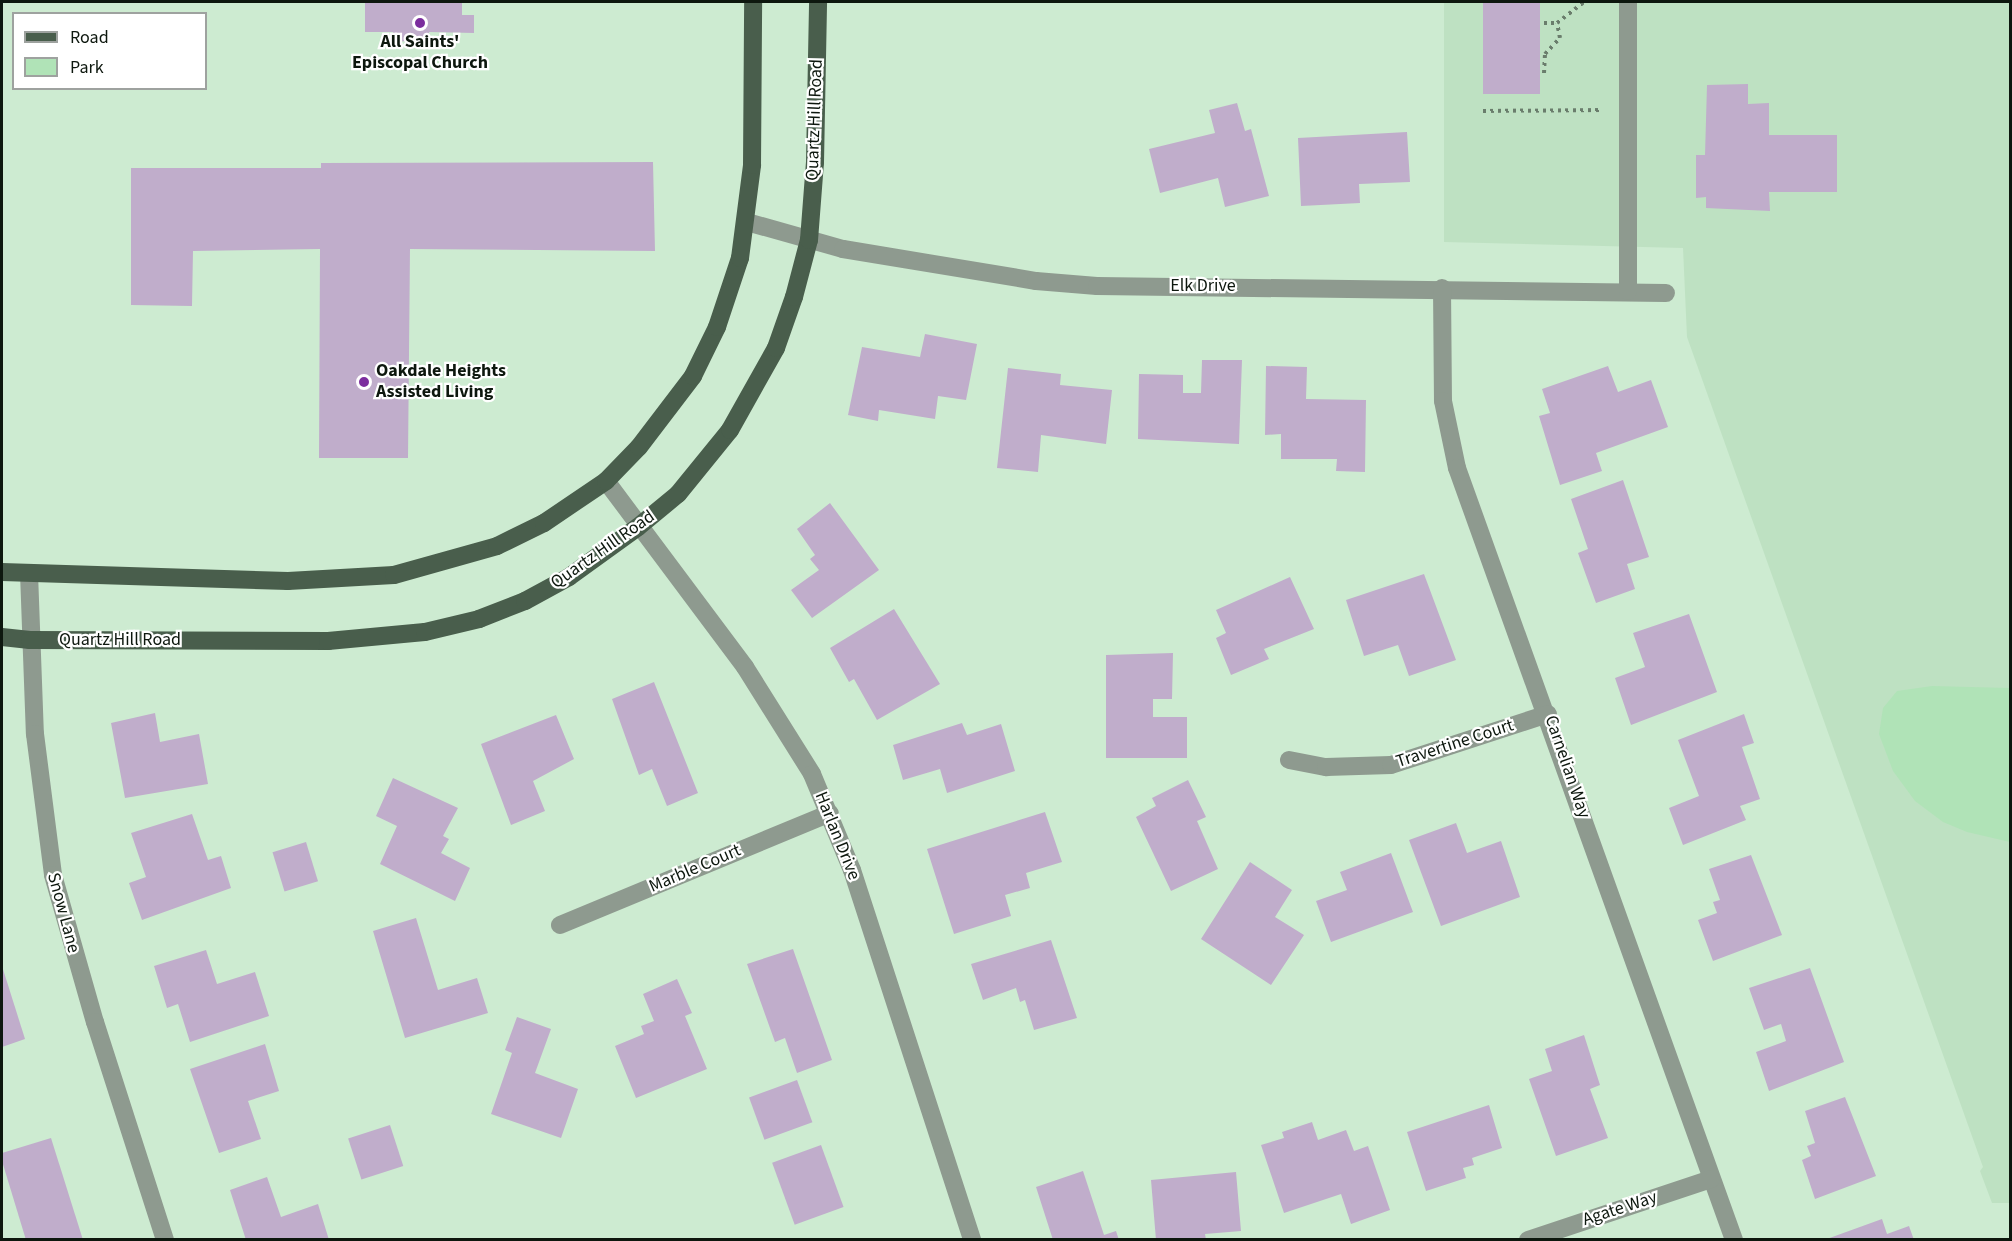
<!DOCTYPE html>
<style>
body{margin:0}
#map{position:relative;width:2012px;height:1241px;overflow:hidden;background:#cdebd1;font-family:"Source Sans 3",sans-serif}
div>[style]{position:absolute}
.built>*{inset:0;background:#bee1c2}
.green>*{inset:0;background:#b0e3b7}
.building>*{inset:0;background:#c0adcb;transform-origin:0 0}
.path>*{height:4px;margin-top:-2px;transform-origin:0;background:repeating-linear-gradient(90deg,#6a7d6c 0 3px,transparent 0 7.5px)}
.minor>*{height:18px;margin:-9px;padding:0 9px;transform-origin:9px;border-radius:9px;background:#8e9a8f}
.major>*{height:18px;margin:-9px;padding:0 9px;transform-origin:9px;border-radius:9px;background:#495e4c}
.dots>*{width:16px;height:16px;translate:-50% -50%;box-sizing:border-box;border:3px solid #fff;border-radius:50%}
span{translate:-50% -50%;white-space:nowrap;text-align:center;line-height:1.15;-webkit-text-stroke:4.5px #fff;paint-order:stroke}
.poi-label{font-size:18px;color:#0d170e;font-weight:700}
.left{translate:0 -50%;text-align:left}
.street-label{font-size:18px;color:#0d170e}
.frame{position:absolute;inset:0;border:3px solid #0d170e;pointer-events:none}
.legend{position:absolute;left:12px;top:12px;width:195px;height:78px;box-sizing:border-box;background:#fff;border:2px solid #9ea29f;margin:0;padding:8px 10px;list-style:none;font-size:18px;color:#0d170e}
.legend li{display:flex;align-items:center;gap:12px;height:30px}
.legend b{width:30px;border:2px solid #9ea29f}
</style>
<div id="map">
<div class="built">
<i style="clip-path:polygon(1444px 2px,2010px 2px,2010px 1203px,1992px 1203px,1980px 1171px,1983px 1167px,1687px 337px,1683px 248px,1444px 242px)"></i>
</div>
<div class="green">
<i style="clip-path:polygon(1932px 686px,2010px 688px,2010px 842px,1967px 832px,1943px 822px,1915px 801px,1893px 771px,1879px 734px,1883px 708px,1897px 691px)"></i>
</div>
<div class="building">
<i style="clip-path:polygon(365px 2px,462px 2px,462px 15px,474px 15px,474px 33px,429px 32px,428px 42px,392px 41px,393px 32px,365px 32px)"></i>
<i style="left:1483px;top:2px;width:57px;height:92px"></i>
<i style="clip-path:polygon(1748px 84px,1748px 104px,1769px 103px,1769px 135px,1837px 135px,1837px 192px,1769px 192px,1770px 211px,1706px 208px,1706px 197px,1696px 198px,1696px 155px,1705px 155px,1707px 85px)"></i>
<i style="clip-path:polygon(1237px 103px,1245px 131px,1251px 129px,1269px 196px,1225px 207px,1218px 178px,1160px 193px,1149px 149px,1215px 133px,1209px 110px)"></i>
<i style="clip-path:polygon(1407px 132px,1410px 182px,1359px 184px,1360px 203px,1301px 206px,1298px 138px)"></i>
<i style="clip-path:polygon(653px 162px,655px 251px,410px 249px,408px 458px,319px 458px,320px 249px,193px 251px,192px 306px,131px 305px,131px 168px,321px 168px,321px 163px)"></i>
<i style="clip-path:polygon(925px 334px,977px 344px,966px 400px,938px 396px,935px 419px,879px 410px,878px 421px,848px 415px,862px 347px,920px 357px)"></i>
<i style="clip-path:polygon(1202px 360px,1242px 360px,1239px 444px,1138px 439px,1139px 374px,1183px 375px,1183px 393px,1201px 393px)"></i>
<i style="clip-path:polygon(1266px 366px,1307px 367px,1306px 399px,1366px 400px,1365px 472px,1336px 471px,1337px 459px,1281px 459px,1281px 434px,1265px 435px)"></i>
<i style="clip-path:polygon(1608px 366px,1618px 392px,1651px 380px,1668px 427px,1596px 453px,1602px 471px,1560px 485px,1539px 416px,1550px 413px,1542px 389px)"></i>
<i style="clip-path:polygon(1008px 368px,1061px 374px,1060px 385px,1112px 390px,1106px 444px,1041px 435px,1038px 472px,997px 468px)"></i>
<i style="clip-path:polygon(1623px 480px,1649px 557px,1627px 564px,1635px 589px,1596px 603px,1578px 553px,1588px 549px,1571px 499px)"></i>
<i style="clip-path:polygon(830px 503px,879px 570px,812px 618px,791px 590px,819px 570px,810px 559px,815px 555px,797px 529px)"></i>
<i style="clip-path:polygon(1424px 574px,1456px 660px,1409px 676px,1398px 645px,1364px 656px,1346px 600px)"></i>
<i style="clip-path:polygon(1290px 577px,1314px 629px,1264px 649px,1269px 659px,1231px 675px,1216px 638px,1226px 633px,1216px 610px)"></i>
<i style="clip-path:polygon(894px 609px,940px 684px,877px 720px,854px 679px,849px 682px,830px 648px)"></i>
<i style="clip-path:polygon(1689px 614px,1717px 692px,1631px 725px,1615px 678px,1645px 667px,1633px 633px)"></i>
<i style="clip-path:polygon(1173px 653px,1172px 699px,1153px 699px,1153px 717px,1187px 717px,1187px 758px,1106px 758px,1106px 655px)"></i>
<i style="clip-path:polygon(654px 682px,698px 793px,667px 806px,652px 769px,639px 775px,612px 699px)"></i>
<i style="clip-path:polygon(155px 713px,160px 742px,199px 734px,208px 784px,125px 798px,111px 723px)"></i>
<i style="clip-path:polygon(1744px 714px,1754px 743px,1742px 747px,1760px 799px,1740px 806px,1746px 820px,1683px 845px,1669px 808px,1699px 796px,1678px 740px)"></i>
<i style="clip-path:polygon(556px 715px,574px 759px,533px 781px,545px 811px,511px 825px,481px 744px)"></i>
<i style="clip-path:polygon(962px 723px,967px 735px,1001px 724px,1015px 771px,947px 793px,940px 769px,903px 780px,893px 745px)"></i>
<i style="clip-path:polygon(393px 778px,458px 808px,443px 836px,449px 839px,441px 853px,470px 868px,455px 901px,380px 864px,397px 826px,376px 816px)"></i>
<i style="clip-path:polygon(1188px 780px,1206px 817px,1197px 821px,1218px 869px,1171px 891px,1136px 817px,1156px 806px,1152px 798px)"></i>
<i style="clip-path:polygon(1045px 812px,1062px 862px,1026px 873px,1030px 888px,1005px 895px,1011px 916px,954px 934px,927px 849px)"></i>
<i style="clip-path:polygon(192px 814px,208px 860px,221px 856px,231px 888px,142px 920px,129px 883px,146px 877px,131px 833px)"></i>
<i style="clip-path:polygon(1456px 823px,1467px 853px,1501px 841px,1520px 897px,1441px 926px,1409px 840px)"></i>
<i style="left:306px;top:842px;width:41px;height:35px;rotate:73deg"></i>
<i style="clip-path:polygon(1391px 853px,1413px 912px,1331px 942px,1316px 901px,1347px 890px,1340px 872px)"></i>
<i style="clip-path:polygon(1751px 855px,1782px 935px,1713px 961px,1698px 920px,1717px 913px,1713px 902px,1720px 900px,1709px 869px)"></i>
<i style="clip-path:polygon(1250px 862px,1292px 890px,1275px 917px,1304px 935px,1271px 985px,1201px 939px)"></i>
<i style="clip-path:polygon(416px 918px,438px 990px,477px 978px,488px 1013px,405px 1038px,373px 931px)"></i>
<i style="clip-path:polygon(1051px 940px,1077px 1018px,1034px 1030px,1025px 1000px,1020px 1002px,1016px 988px,983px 1000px,971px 964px)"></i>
<i style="clip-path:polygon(793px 949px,832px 1060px,797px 1073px,785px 1038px,775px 1042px,747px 964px)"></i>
<i style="clip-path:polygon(206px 950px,217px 984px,255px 972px,269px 1016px,190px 1042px,178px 1004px,167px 1008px,154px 966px)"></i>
<i style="clip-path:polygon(2px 966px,25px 1039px,2px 1047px)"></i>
<i style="clip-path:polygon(1810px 968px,1844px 1062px,1769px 1091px,1756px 1052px,1786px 1041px,1781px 1024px,1764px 1030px,1749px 988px)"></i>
<i style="clip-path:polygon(677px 979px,692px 1013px,685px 1016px,707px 1069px,636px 1098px,615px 1046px,644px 1034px,641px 1026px,654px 1021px,643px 994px)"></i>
<i style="clip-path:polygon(517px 1017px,551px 1029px,535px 1073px,578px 1089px,561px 1138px,491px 1114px,512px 1053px,505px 1050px)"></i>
<i style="clip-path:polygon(1584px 1035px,1600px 1085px,1590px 1089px,1608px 1138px,1556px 1156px,1529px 1079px,1552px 1071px,1545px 1049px)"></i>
<i style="clip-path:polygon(265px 1044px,279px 1091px,248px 1101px,261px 1139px,219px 1153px,190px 1069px)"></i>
<i style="left:797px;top:1080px;width:45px;height:51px;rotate:70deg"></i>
<i style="clip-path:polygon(1845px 1097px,1876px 1176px,1815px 1199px,1802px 1160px,1811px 1156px,1807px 1146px,1815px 1143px,1805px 1111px)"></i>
<i style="clip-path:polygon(1489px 1105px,1502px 1148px,1472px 1158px,1474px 1165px,1463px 1168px,1466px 1178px,1426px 1191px,1407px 1132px)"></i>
<i style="clip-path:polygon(1312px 1122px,1318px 1140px,1346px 1130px,1354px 1151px,1368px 1146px,1390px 1210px,1351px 1224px,1341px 1194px,1284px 1213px,1261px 1145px,1284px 1138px,1282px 1132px)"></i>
<i style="left:390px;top:1125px;width:43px;height:44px;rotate:72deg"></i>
<i style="clip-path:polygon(51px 1138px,83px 1240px,26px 1240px,2px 1161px,2px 1153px)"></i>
<i style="left:821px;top:1145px;width:66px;height:52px;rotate:70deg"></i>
<i style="clip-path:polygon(1083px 1171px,1104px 1235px,1116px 1231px,1119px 1240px,1053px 1240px,1036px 1187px)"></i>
<i style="clip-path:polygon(1236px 1172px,1241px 1231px,1205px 1234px,1206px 1240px,1156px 1240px,1151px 1180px)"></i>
<i style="clip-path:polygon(267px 1177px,281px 1217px,318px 1204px,329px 1240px,246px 1240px,230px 1190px)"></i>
<i style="clip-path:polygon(1882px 1219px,1887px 1234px,1909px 1226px,1914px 1240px,1824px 1240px)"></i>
</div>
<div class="path">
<i style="left:1544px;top:23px;width:13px"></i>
<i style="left:1544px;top:73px;width:19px;rotate:-87deg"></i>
<i style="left:1545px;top:54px;width:22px;rotate:-47deg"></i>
<i style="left:1560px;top:38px;width:15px;rotate:-101deg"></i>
<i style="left:1557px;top:23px;width:34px;rotate:-38deg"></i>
<i style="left:1483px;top:111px;width:120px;rotate:-0.5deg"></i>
</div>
<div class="minor">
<i style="left:747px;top:222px;width:100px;rotate:15.7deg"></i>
<i style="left:843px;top:249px;width:196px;rotate:9.4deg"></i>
<i style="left:1036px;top:281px;width:61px;rotate:4.7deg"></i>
<i style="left:1097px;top:286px;width:569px;rotate:0.7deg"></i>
<i style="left:1442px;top:288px;width:113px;rotate:89.5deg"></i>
<i style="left:1443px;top:401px;width:68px;rotate:78.2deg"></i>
<i style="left:1457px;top:468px;width:820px;rotate:70.26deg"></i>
<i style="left:1628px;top:291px;width:289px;rotate:-90deg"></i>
<i style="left:606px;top:481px;width:232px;rotate:53.2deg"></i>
<i style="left:745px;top:667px;width:126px;rotate:57.9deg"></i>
<i style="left:812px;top:774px;width:104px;rotate:67.4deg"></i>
<i style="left:852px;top:870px;width:389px;rotate:72deg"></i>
<i style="left:29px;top:573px;width:161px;rotate:87.9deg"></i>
<i style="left:35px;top:734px;width:142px;rotate:82.7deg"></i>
<i style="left:53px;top:875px;width:153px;rotate:74.1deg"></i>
<i style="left:95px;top:1022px;width:229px;rotate:72.2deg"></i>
<i style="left:1289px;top:760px;width:38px;rotate:11deg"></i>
<i style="left:1326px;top:767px;width:65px;rotate:-1.8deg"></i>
<i style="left:1391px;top:765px;width:165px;rotate:-18deg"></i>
<i style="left:560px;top:925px;width:292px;rotate:-22.5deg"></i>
<i style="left:1528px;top:1240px;width:193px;rotate:-18.4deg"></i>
</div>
<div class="major">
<i style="left:2px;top:572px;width:286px;rotate:1.8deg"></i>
<i style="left:288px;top:581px;width:106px;rotate:-3.2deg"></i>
<i style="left:394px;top:575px;width:107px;rotate:-15.7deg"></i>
<i style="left:497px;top:546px;width:52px;rotate:-26.1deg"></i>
<i style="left:544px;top:523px;width:75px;rotate:-34.1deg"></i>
<i style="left:606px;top:481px;width:47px;rotate:-45.9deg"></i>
<i style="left:639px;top:447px;width:89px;rotate:-52.7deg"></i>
<i style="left:693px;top:376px;width:55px;rotate:-63.9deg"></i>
<i style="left:717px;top:327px;width:73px;rotate:-71.6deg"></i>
<i style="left:740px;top:258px;width:94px;rotate:-82.6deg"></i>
<i style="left:752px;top:165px;width:163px;rotate:-89.6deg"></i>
<i style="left:2px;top:637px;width:28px;rotate:6deg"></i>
<i style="left:30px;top:640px;width:298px;rotate:0.2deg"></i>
<i style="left:328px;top:641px;width:97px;rotate:-5.3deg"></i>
<i style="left:425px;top:632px;width:56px;rotate:-13.5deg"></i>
<i style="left:479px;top:619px;width:49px;rotate:-21.4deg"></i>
<i style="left:525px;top:601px;width:50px;rotate:-28.6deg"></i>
<i style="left:569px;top:577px;width:85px;rotate:-35.9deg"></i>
<i style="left:638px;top:527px;width:52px;rotate:-39.5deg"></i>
<i style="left:678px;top:494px;width:82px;rotate:-50.9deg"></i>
<i style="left:730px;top:430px;width:94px;rotate:-60.7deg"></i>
<i style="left:776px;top:348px;width:54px;rotate:-70.6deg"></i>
<i style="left:794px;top:297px;width:59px;rotate:-75.3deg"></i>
<i style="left:809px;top:240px;width:78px;rotate:-85.6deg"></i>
<i style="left:815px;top:162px;width:160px;rotate:-88.9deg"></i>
</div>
<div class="dots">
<i style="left:420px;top:23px;background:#7c2d9e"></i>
<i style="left:364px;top:382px;background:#7c2d9e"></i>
</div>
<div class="poi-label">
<span style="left:420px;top:53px">All Saints'<br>Episcopal Church</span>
<span class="left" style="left:376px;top:382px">Oakdale Heights<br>Assisted Living</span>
</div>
<div class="street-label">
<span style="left:815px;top:120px;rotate:-88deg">Quartz Hill Road</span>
<span style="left:1203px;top:286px">Elk Drive</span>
<span style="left:603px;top:550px;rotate:-35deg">Quartz Hill Road</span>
<span style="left:120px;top:640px">Quartz Hill Road</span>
<span style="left:1455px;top:744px;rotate:-18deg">Travertine Court</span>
<span style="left:1567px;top:767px;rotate:71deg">Carnelian Way</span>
<span style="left:837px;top:836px;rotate:68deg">Harlan Drive</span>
<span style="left:695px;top:869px;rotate:-23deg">Marble Court</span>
<span style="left:63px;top:913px;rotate:75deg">Snow Lane</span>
<span style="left:1620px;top:1209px;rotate:-18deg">Agate Way</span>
</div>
<div class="frame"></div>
<ul class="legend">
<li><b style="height:8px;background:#495e4c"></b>Road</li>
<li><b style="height:16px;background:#b0e3b7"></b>Park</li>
</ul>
</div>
